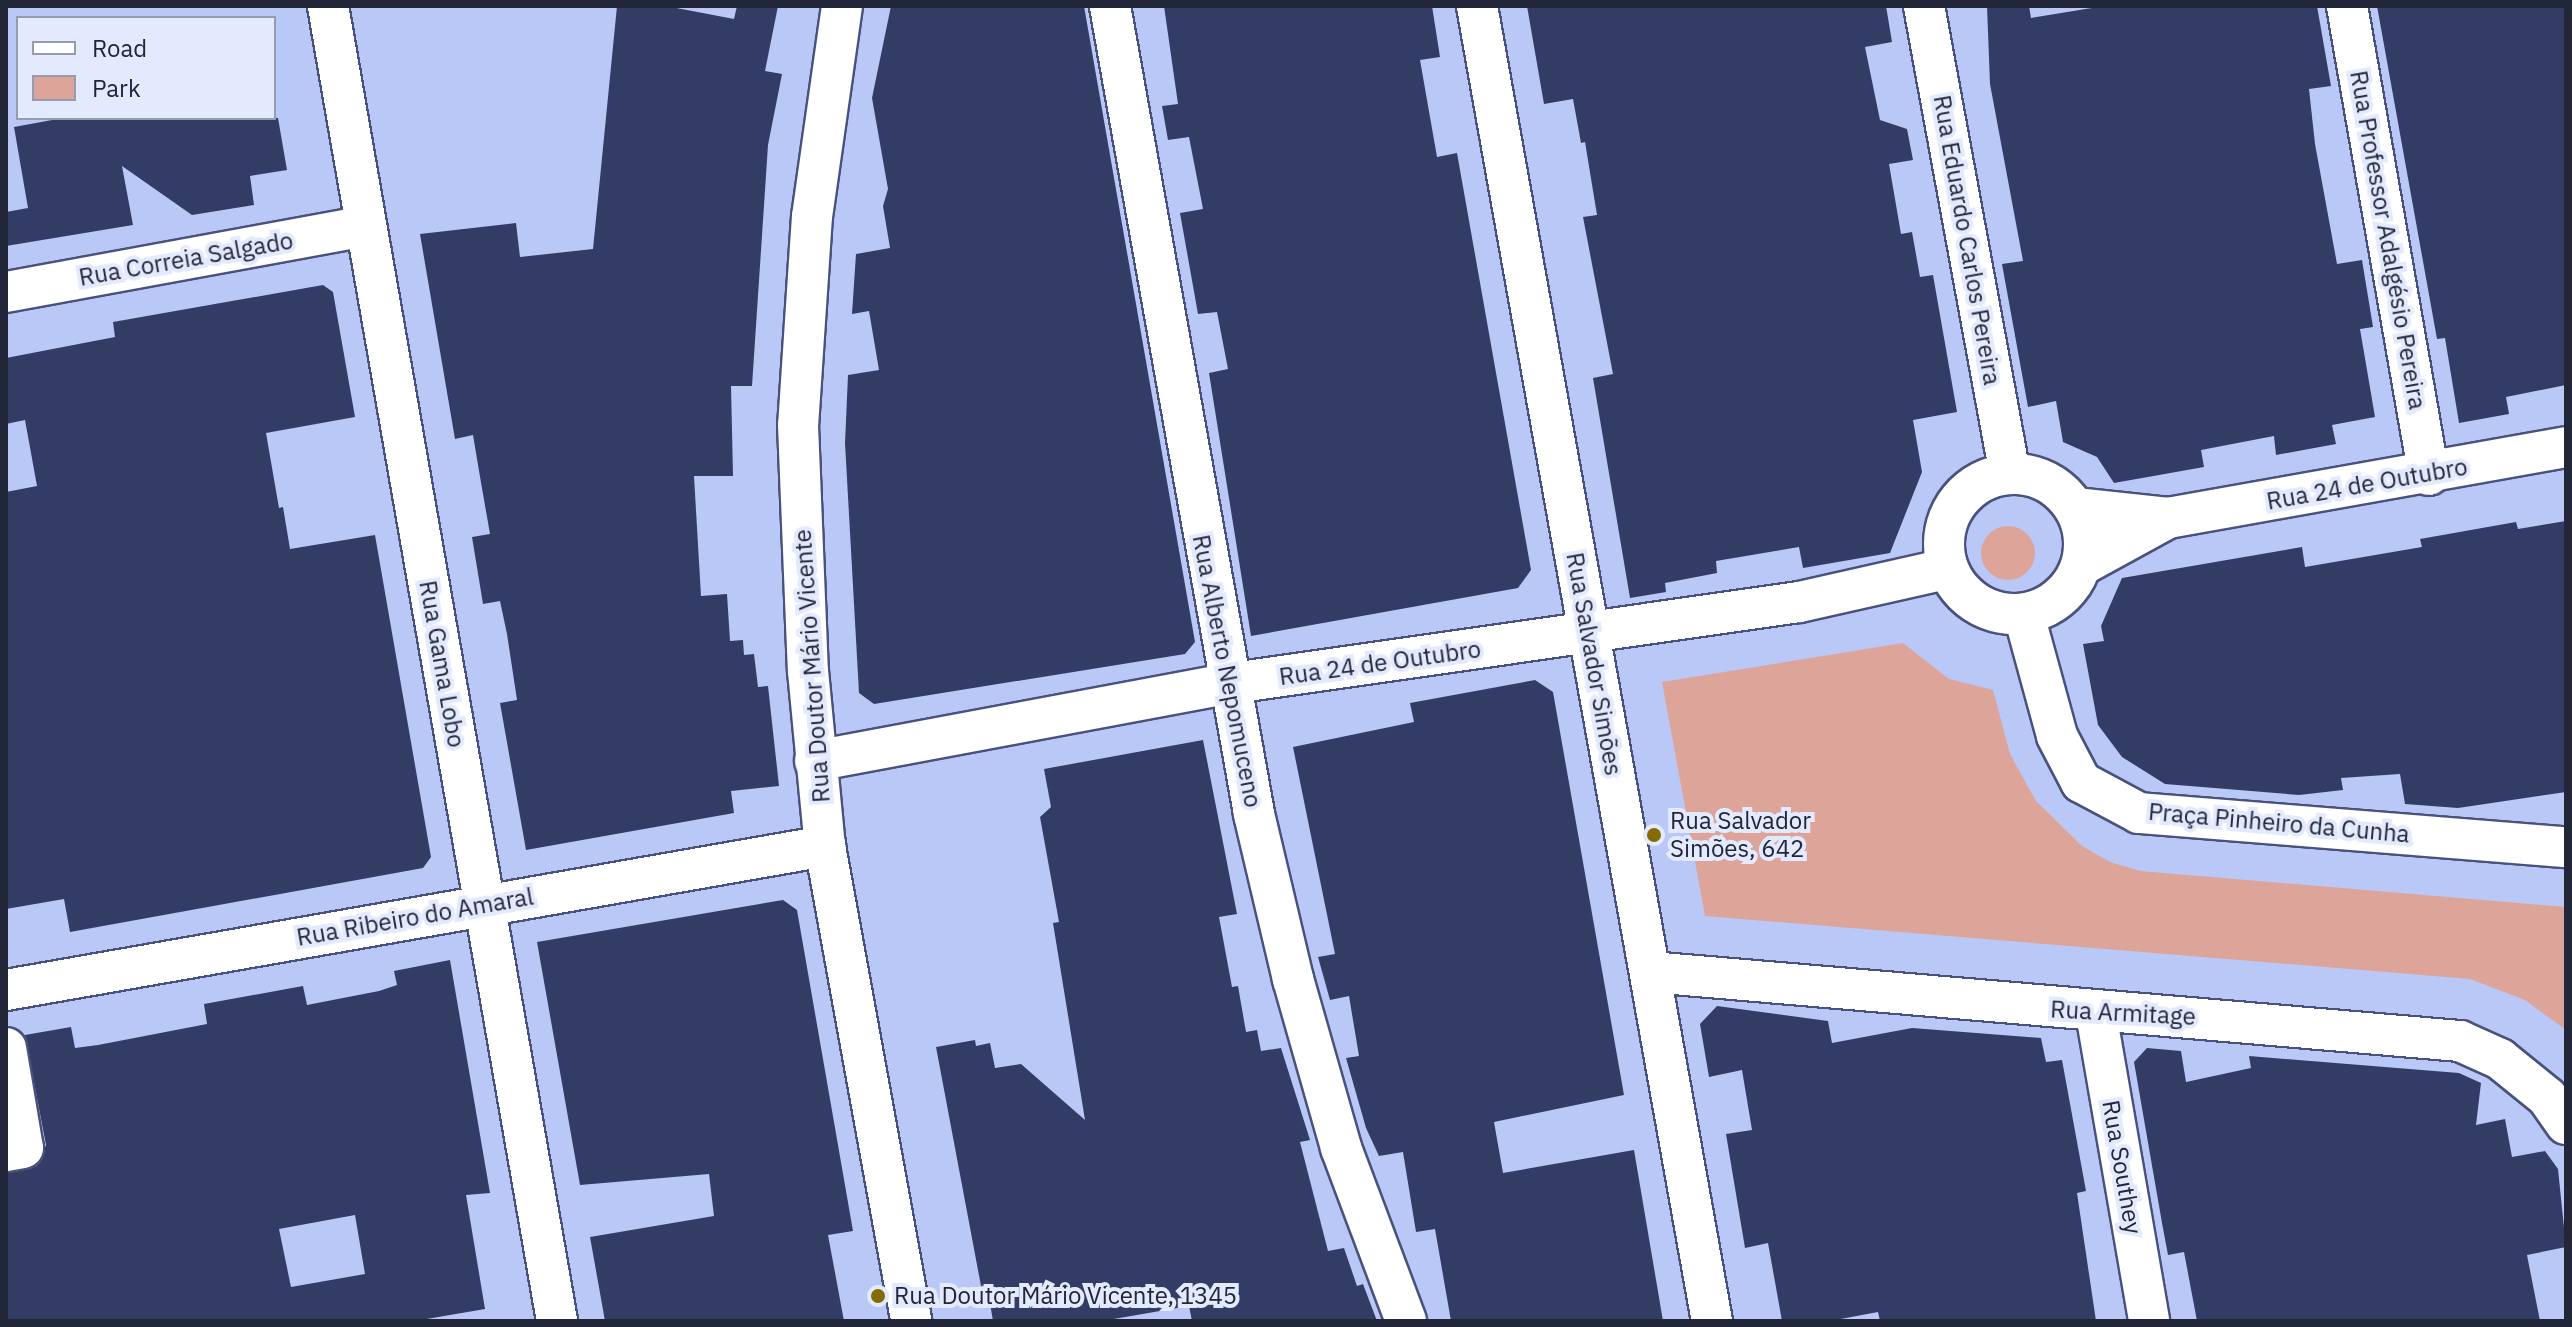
<!DOCTYPE html>
<meta charset="utf-8">
<style>
body{margin:0}
#map{position:relative;width:2572px;height:1327px;overflow:hidden;background:#bac8f8;font-family:"IBM Plex Sans",sans-serif}
div>[style]{position:absolute}
.green>*{inset:0;background:#dda599}
.round{border-radius:50%}
.building>*{inset:0;background:#333c64}
.roads{filter:drop-shadow(2px 0 #48527b) drop-shadow(-2px 0 #48527b) drop-shadow(0 2px #48527b) drop-shadow(0 -2px #48527b)}
.street>*{height:40px;margin:-20px;padding:0 20px;transform-origin:20px;border-radius:20px;background:#fff}
.street>.ring{margin:-20px;padding:0;box-sizing:content-box;background:none;border:40px solid #fff;border-radius:50%}
.dots>*{width:22px;height:22px;translate:-50% -50%;box-sizing:border-box;border:4px solid #e4eafe;border-radius:50%}
span{translate:-50% -50%;white-space:nowrap;text-align:center;line-height:1.15;-webkit-text-stroke:8px #e4eafe;paint-order:stroke}
.street-label{font-size:24px;color:#212638}
.poi-label{font-size:24px;color:#212638}
.left{translate:0 -50%;text-align:left}
.frame{position:absolute;inset:0;border:8px solid #212638;pointer-events:none}
.legend{position:absolute;left:16px;top:16px;width:260px;height:104px;box-sizing:border-box;background:#e4eafe;border:2px solid #969caf;margin:0;padding:10px 14px;list-style:none;font-size:24px;color:#212638}
.legend li{display:flex;align-items:center;gap:16px;height:40px}
.legend b{width:40px;border:2px solid #969caf}
</style>
<div id="map">
<div class="green">
<i class="round" style="left:1981px;top:526px;width:54px;height:54px"></i>
<i style="clip-path:polygon(1903px 643px,1949px 679px,1993px 690px,2010px 754px,2036px 801px,2082px 846px,2110px 862px,2140px 871px,2566px 907px,2566px 1030px,2525px 1000px,2470px 979px,1705px 916px,1662px 682px)"></i>
</div>
<div class="building">
<i style="clip-path:polygon(617px 6px,666px 6px,734px 19px,737px 6px,778px 6px,765px 71px,782px 74px,768px 145px,752px 386px,731px 386px,733px 476px,694px 476px,701px 596px,727px 594px,730px 641px,743px 640px,744px 655px,754px 654px,758px 687px,768px 686px,779px 786px,731px 791px,734px 813px,526px 850px,500px 703px,517px 700px,507px 634px,500px 601px,483px 604px,472px 537px,490px 534px,479px 471px,473px 435px,455px 439px,420px 234px,516px 223px,520px 257px,593px 249px)"></i>
<i style="clip-path:polygon(891px 6px,1084px 6px,1195px 642px,1185px 654px,874px 704px,859px 693px,845px 443px,848px 375px,879px 370px,869px 311px,852px 314px,856px 254px,890px 248px,883px 206px,888px 189px,872px 98px)"></i>
<i style="clip-path:polygon(1164px 6px,1432px 6px,1440px 57px,1420px 60px,1437px 157px,1457px 153px,1531px 570px,1518px 588px,1251px 636px,1209px 373px,1228px 369px,1217px 312px,1198px 314px,1180px 213px,1203px 209px,1189px 137px,1168px 140px,1162px 106px,1178px 104px)"></i>
<i style="clip-path:polygon(1527px 6px,1886px 6px,1892px 42px,1865px 47px,1880px 120px,1907px 129px,1913px 160px,1889px 164px,1901px 234px,1912px 232px,1920px 277px,1933px 275px,1957px 412px,1913px 420px,1922px 472px,1890px 553px,1803px 568px,1799px 547px,1716px 561px,1717px 573px,1665px 583px,1666px 592px,1630px 598px,1593px 378px,1613px 374px,1583px 217px,1597px 215px,1585px 142px,1581px 143px,1573px 99px,1544px 104px)"></i>
<i style="clip-path:polygon(1987px 6px,2029px 6px,2031px 18px,2104px 6px,2317px 6px,2331px 86px,2309px 89px,2315px 144px,2337px 264px,2362px 260px,2373px 327px,2360px 329px,2375px 417px,2332px 425px,2336px 444px,2276px 455px,2274px 436px,2201px 450px,2204px 467px,2114px 483px,2097px 457px,2063px 442px,2056px 401px,2028px 407px,2002px 264px,2023px 261px,1990px 84px)"></i>
<i style="clip-path:polygon(2377px 6px,2566px 6px,2566px 385px,2506px 397px,2509px 414px,2459px 423px,2445px 338px,2437px 339px)"></i>
<i style="clip-path:polygon(63px 118px,278px 118px,287px 170px,250px 176px,254px 205px,192px 215px,122px 166px,133px 225px,6px 246px,6px 212px,28px 208px,14px 127px)"></i>
<i style="clip-path:polygon(323px 285px,333px 292px,355px 417px,266px 433px,279px 508px,283px 507px,290px 549px,375px 535px,431px 857px,423px 868px,70px 932px,64px 899px,6px 909px,6px 492px,37px 486px,25px 420px,6px 424px,6px 358px,115px 337px,113px 322px)"></i>
<i style="clip-path:polygon(2566px 521px,2566px 792px,2458px 808px,2405px 804px,2400px 774px,2341px 778px,2343px 790px,2299px 795px,2165px 784px,2122px 757px,2098px 725px,2083px 644px,2104px 641px,2101px 626px,2122px 578px,2302px 547px,2305px 567px,2422px 547px,2420px 539px,2516px 522px,2518px 529px)"></i>
<i style="clip-path:polygon(1535px 680px,1553px 692px,1624px 1095px,1494px 1122px,1503px 1173px,1634px 1150px,1663px 1321px,1451px 1321px,1435px 1229px,1416px 1232px,1403px 1152px,1379px 1156px,1366px 1128px,1346px 1058px,1359px 1056px,1349px 996px,1330px 1000px,1318px 957px,1335px 954px,1293px 747px,1414px 722px,1410px 703px)"></i>
<i style="clip-path:polygon(1203px 740px,1237px 914px,1219px 917px,1232px 987px,1238px 986px,1246px 1032px,1257px 1030px,1261px 1051px,1281px 1048px,1310px 1140px,1300px 1142px,1328px 1251px,1344px 1248px,1357px 1286px,1363px 1284px,1377px 1321px,1192px 1321px,1189px 1306px,1102px 1321px,993px 1321px,987px 1285px,981px 1286px,936px 1047px,975px 1040px,976px 1046px,990px 1043px,995px 1068px,1021px 1064px,1085px 1120px,1053px 923px,1059px 922px,1040px 817px,1051px 807px,1044px 769px)"></i>
<i style="clip-path:polygon(783px 900px,797px 910px,853px 1231px,828px 1235px,844px 1321px,605px 1321px,590px 1237px,714px 1216px,709px 1174px,580px 1185px,537px 942px)"></i>
<i style="clip-path:polygon(evenodd,450px 960px,490px 1193px,466px 1195px,485px 1309px,415px 1321px,6px 1321px,6px 1173px,37px 1166px,46px 1145px,25px 1035px,71px 1027px,75px 1048px,98px 1045px,207px 1024px,204px 1004px,303px 986px,307px 1005px,379px 991px,397px 985px,394px 971px,450px 960px,355px 1215px,365px 1274px,291px 1287px,279px 1229px,355px 1215px)"></i>
<i style="clip-path:polygon(1717px 1006px,1828px 1021px,1832px 1043px,1912px 1028px,2041px 1038px,2046px 1062px,2062px 1060px,2086px 1191px,2077px 1193px,2096px 1321px,1880px 1321px,1878px 1312px,1830px 1321px,1782px 1321px,1768px 1243px,1745px 1248px,1726px 1134px,1752px 1130px,1742px 1070px,1709px 1077px,1700px 1024px)"></i>
<i style="clip-path:polygon(2147px 1048px,2181px 1051px,2186px 1082px,2251px 1068px,2249px 1056px,2459px 1073px,2481px 1083px,2476px 1125px,2505px 1119px,2512px 1157px,2545px 1151px,2558px 1169px,2566px 1247px,2527px 1255px,2540px 1321px,2197px 1321px,2184px 1252px,2168px 1255px,2162px 1223px,2134px 1062px)"></i>
</div>
<div class="roads">
<div class="street">
<i style="left:328px;top:6px;width:1335px;rotate:80.12deg"></i>
<i style="left:842px;top:6px;width:212px;rotate:98.1deg"></i>
<i style="left:812px;top:216px;width:209px;rotate:93.8deg"></i>
<i style="left:798px;top:425px;width:246px;rotate:87.7deg"></i>
<i style="left:808px;top:671px;width:176px;rotate:84.5deg"></i>
<i style="left:825px;top:846px;width:483px;rotate:79.7deg"></i>
<i style="left:1110px;top:6px;width:821px;rotate:79.89deg"></i>
<i style="left:1254px;top:814px;width:170px;rotate:76.7deg"></i>
<i style="left:1293px;top:979px;width:176px;rotate:74.1deg"></i>
<i style="left:1341px;top:1148px;width:185px;rotate:69.4deg"></i>
<i style="left:1477px;top:6px;width:1336px;rotate:79.87deg"></i>
<i style="left:1924px;top:6px;width:475px;rotate:79.6deg"></i>
<i style="left:2347px;top:6px;width:476px;rotate:80.1deg"></i>
<i style="left:6px;top:292px;width:366px;rotate:-10.4deg"></i>
<i class="ring" style="left:1944px;top:474px;width:100px;height:100px"></i>
<i style="left:2075px;top:508px;width:94px;rotate:6.1deg"></i>
<i style="left:2168px;top:518px;width:404px;rotate:-10.1deg"></i>
<i style="left:2082px;top:565px;width:98px;rotate:-28.7deg"></i>
<i style="left:2024px;top:615px;width:125px;rotate:74.7deg"></i>
<i style="left:2057px;top:736px;width:52px;rotate:62.4deg"></i>
<i style="left:2081px;top:782px;width:66px;rotate:28.1deg"></i>
<i style="left:2139px;top:813px;width:428px;rotate:4.6deg"></i>
<i style="left:815px;top:761px;width:418px;rotate:-10.6deg"></i>
<i style="left:1226px;top:684px;width:579px;rotate:-8.14deg"></i>
<i style="left:1799px;top:602px;width:151px;rotate:-12.7deg"></i>
<i style="left:1650px;top:972px;width:813px;rotate:4.87deg"></i>
<i style="left:2460px;top:1041px;width:44px;rotate:24.2deg"></i>
<i style="left:2500px;top:1059px;width:60px;rotate:39deg"></i>
<i style="left:2547px;top:1097px;width:33px;rotate:55deg"></i>
<i style="left:6px;top:990px;width:832px;rotate:-9.97deg"></i>
<i style="left:2096px;top:1013px;width:313px;rotate:80.2deg"></i>
<i style="left:6px;top:1048px;width:101px;rotate:80.4deg"></i>
<i style="left:23px;top:1148px;width:17px;rotate:170deg"></i>
</div>
</div>
<div class="dots">
<i style="left:1654px;top:835px;background:#836b05"></i>
<i style="left:878px;top:1296px;background:#836b05"></i>
</div>
<div class="street-label">
<span style="left:1967px;top:240px;rotate:80deg">Rua Eduardo Carlos Pereira</span>
<span style="left:2388px;top:240px;rotate:80deg">Rua Professor Adalgésio Pereira</span>
<span style="left:186px;top:259px;rotate:-10deg">Rua Correia Salgado</span>
<span style="left:2367px;top:484px;rotate:-10deg">Rua 24 de Outubro</span>
<span style="left:1380px;top:663px;rotate:-8deg">Rua 24 de Outubro</span>
<span style="left:442px;top:664px;rotate:80deg">Rua Gama Lobo</span>
<span style="left:1594px;top:664px;rotate:80deg">Rua Salvador Simões</span>
<span style="left:812px;top:666px;rotate:-94deg">Rua Doutor Mário Vicente</span>
<span style="left:1227px;top:671px;rotate:79deg">Rua Alberto Nepomuceno</span>
<span style="left:2279px;top:823px;rotate:5deg">Praça Pinheiro da Cunha</span>
<span style="left:415px;top:917px;rotate:-10deg">Rua Ribeiro do Amaral</span>
<span style="left:2123px;top:1013px;rotate:3deg">Rua Armitage</span>
<span style="left:2122px;top:1167px;rotate:80deg">Rua Southey</span>
</div>
<div class="poi-label">
<span class="left" style="left:1670px;top:835px">Rua Salvador<br>Simões, 642</span>
<span class="left" style="left:894px;top:1296px">Rua Doutor Mário Vicente, 1345</span>
</div>
<div class="frame"></div>
<ul class="legend">
<li><b style="height:10px;background:#fff"></b>Road</li>
<li><b style="height:22px;background:#dda599"></b>Park</li>
</ul>
</div>
